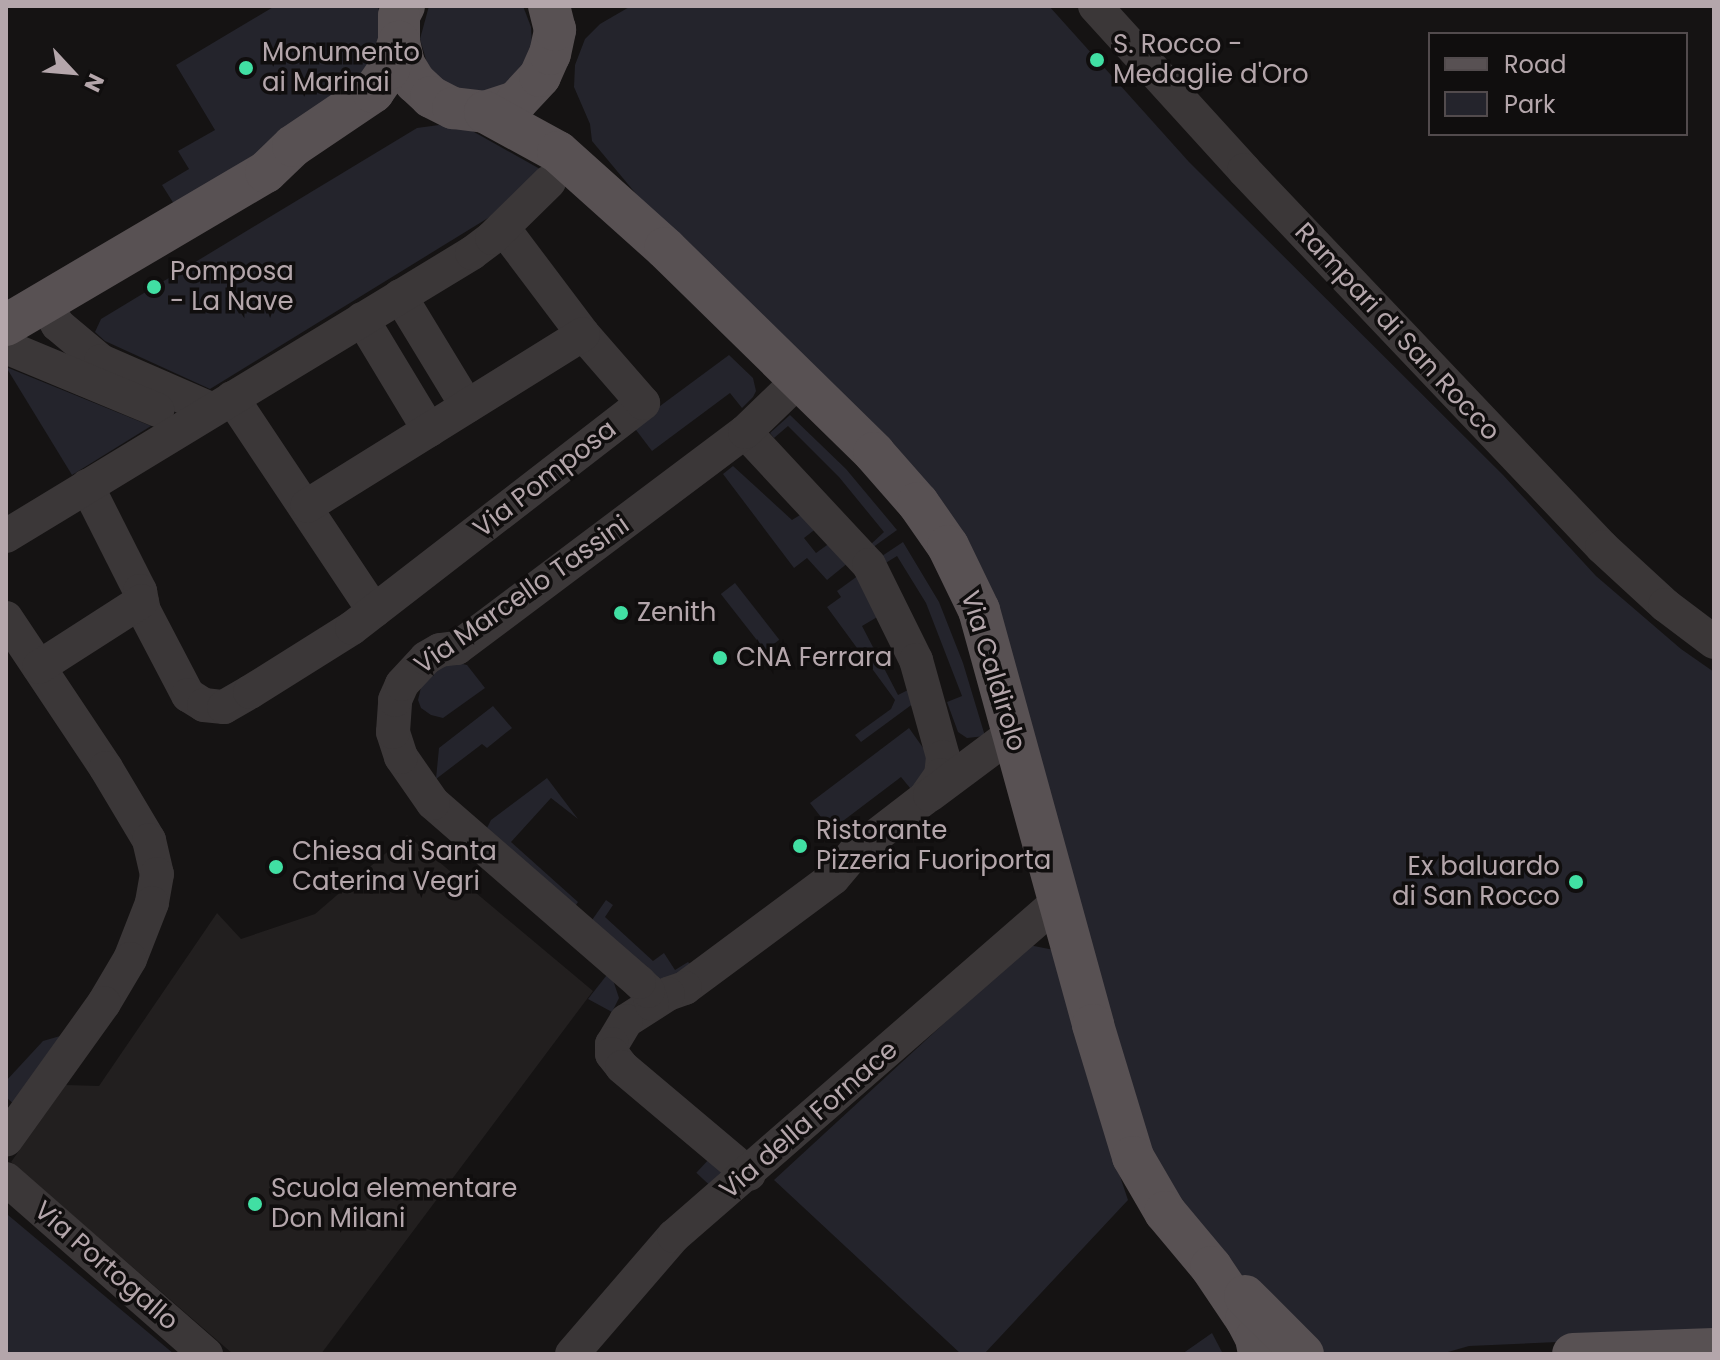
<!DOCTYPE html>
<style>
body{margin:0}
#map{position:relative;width:1720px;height:1360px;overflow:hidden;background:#151313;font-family:Poppins,sans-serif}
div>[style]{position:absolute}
.built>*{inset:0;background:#221f1f}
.green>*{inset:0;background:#24242c;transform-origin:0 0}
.minor>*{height:34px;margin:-17px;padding:0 17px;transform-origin:17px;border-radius:17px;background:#3b3738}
.major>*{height:42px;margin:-21px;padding:0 21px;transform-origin:21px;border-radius:21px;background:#585153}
.dots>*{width:22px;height:22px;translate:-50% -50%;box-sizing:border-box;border:4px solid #100e0e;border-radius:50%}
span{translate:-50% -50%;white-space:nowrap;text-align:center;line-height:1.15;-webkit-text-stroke:7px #100e0e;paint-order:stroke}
.poi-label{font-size:26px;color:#b4a6ab}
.left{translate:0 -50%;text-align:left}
.right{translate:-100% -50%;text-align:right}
.street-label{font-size:26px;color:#b4a6ab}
.frame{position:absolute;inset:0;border:8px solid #b4a6ab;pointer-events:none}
.legend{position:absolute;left:1428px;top:32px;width:260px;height:104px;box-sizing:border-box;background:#100e0e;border:2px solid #524b4d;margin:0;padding:10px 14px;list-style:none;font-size:24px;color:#b4a6ab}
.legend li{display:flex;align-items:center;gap:16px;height:40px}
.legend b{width:40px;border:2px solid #524b4d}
.north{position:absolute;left:32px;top:32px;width:80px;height:80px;-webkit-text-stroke:6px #100e0e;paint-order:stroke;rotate:116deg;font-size:22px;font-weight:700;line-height:32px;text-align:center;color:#b4a6ab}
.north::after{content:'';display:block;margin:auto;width:28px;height:36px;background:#b4a6ab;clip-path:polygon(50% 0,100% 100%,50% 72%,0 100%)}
</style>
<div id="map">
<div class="built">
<i style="clip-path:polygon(407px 835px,593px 991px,321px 1354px,233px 1354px,11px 1162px,66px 1085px,99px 1086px,217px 913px,241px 939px,315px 914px)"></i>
</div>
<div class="green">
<i style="clip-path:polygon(275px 6px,377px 6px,387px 24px,360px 90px,174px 204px,162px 185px,189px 169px,178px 151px,215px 130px,176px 65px)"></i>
<i style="clip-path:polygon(429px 6px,523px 6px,531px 27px,532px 46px,517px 75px,497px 89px,483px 92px,454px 88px,435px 75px,427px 63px,420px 39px)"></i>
<i style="clip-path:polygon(631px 6px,1049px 6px,1189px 162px,1503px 475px,1596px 576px,1681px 649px,1714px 672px,1714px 1335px,1469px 1346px,1441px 1354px,1324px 1354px,1257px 1293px,1160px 1183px,1000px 631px,592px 141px,590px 124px,574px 87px,575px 65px,585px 39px,600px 24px)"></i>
<i style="clip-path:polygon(439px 125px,467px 128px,540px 169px,501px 210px,210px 389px,105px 341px,95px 332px,101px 319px,417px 128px)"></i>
<i style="clip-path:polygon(729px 355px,753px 378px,756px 391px,753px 397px,742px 408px,730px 393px,652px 451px,633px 426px)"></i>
<i style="clip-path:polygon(6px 367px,151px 426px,72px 475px)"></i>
<i style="clip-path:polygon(790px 415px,846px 469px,897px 530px,872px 548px,870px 545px,884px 532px,839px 477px,788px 426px,774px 438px,770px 433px)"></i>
<i style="clip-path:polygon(733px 466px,792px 520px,808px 510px,822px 524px,804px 538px,816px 553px,834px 540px,849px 562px,827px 580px,807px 558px,794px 568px,723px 474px)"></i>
<i style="clip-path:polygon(903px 542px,939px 602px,963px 663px,985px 736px,967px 738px,958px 732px,947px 702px,962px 696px,926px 603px,897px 556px,884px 564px,879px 558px)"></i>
<i style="clip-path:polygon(859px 575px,879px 616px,862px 626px,898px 695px,916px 686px,914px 703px,861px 742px,855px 735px,891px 709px,895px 700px,827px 607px,841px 597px,837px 591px)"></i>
<i style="left:735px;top:583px;width:72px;height:18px;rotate:52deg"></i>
<i style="clip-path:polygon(458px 663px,467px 665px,485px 688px,443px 718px,431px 715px,421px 708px,418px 700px,423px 679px,446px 664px)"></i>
<i style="clip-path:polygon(493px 706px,512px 728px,487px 748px,482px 744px,436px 779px,439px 748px)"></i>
<i style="clip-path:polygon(909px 728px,931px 759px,915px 794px,901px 777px,831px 830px,810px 803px)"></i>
<i style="clip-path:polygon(547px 778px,578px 819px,551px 798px,511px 842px,578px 902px,572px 911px,487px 828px,491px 820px)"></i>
<i style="clip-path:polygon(606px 900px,613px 905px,605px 917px,653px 961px,664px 953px,675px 970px,688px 962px,696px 970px,665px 981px,651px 976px,590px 923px)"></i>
<i style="clip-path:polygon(1029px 945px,1054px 950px,1095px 1102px,1128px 1200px,984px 1354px,961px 1354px,774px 1180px)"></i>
<i style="clip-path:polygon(610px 971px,619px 998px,612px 1012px,588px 999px)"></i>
<i style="clip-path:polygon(74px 1032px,18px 1108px,6px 1097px,6px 1081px,43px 1041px)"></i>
<i style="left:712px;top:1156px;width:26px;height:23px;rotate:43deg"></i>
<i style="clip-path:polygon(8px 1215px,174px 1354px,6px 1354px)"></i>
<i style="clip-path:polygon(1212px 1333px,1223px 1354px,1182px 1354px)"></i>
</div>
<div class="minor">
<i style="left:1095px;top:6px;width:222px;rotate:47.7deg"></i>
<i style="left:1244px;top:170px;width:520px;rotate:46.48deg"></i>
<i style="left:1602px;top:547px;width:86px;rotate:42.6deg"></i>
<i style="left:1665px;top:605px;width:61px;rotate:37.1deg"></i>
<i style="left:400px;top:296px;width:129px;rotate:58.7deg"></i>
<i style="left:45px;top:302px;width:26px;rotate:61deg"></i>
<i style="left:58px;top:325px;width:56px;rotate:39.9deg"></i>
<i style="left:101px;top:361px;width:122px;rotate:23.6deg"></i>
<i style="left:362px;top:319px;width:130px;rotate:58.9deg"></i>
<i style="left:6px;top:347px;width:164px;rotate:22.6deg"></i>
<i style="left:232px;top:398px;width:256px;rotate:56.3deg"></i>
<i style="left:745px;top:432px;width:182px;rotate:47deg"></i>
<i style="left:869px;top:565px;width:106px;rotate:63.7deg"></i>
<i style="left:916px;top:660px;width:101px;rotate:74.4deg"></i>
<i style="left:943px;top:757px;width:18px;rotate:96deg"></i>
<i style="left:941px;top:775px;width:28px;rotate:125deg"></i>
<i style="left:925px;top:798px;width:88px;rotate:142.4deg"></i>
<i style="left:855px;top:852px;width:34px;rotate:130deg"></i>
<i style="left:833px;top:878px;width:184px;rotate:143.4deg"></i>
<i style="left:685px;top:988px;width:18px;rotate:161deg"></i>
<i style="left:668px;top:994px;width:50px;rotate:147.3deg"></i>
<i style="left:626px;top:1021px;width:27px;rotate:121deg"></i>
<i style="left:612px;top:1044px;width:10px;rotate:90deg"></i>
<i style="left:612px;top:1054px;width:16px;rotate:52deg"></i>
<i style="left:622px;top:1067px;width:166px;rotate:40.1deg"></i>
<i style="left:87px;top:486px;width:118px;rotate:63.2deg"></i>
<i style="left:140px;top:591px;width:20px;rotate:79deg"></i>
<i style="left:144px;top:611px;width:95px;rotate:62.4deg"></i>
<i style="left:188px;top:695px;width:19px;rotate:32deg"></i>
<i style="left:204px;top:705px;width:20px;rotate:6deg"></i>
<i style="left:224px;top:707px;width:30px;rotate:-30deg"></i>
<i style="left:250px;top:692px;width:120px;rotate:-32.1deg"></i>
<i style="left:352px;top:628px;width:368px;rotate:-37.7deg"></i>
<i style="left:643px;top:403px;width:91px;rotate:-131deg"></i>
<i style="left:583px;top:334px;width:133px;rotate:-127deg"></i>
<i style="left:307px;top:506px;width:325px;rotate:-31.9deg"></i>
<i style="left:6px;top:536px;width:545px;rotate:-31.27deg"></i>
<i style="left:472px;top:253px;width:25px;rotate:-37deg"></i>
<i style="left:492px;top:238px;width:80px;rotate:-44.5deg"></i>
<i style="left:6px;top:618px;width:180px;rotate:56.3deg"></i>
<i style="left:106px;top:768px;width:84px;rotate:59.2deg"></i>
<i style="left:149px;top:840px;width:35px;rotate:77deg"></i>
<i style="left:157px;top:874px;width:29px;rotate:100deg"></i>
<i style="left:152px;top:903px;width:60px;rotate:111.4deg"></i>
<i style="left:130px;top:959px;width:51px;rotate:120.6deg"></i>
<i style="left:104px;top:1003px;width:168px;rotate:125.6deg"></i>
<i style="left:39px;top:667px;width:122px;rotate:-32.7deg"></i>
<i style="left:930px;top:795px;width:104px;rotate:-36.8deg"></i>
<i style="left:652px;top:1004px;width:14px;rotate:-107deg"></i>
<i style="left:648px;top:991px;width:13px;rotate:-135deg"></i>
<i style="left:639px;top:982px;width:273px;rotate:-139deg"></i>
<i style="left:433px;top:803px;width:56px;rotate:-124.8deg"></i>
<i style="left:401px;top:757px;width:26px;rotate:-108deg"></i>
<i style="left:393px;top:732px;width:32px;rotate:-86deg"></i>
<i style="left:395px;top:700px;width:17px;rotate:-66deg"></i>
<i style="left:402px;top:684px;width:35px;rotate:-47deg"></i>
<i style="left:426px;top:658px;width:16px;rotate:-30deg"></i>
<i style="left:440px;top:650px;width:17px;rotate:-7deg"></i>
<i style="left:457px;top:648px;width:360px;rotate:-36.9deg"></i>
<i style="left:745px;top:432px;width:76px;rotate:-43.9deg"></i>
<i style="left:6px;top:1179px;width:266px;rotate:41.2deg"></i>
<i style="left:572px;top:1354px;width:156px;rotate:-49.2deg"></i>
<i style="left:674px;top:1236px;width:512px;rotate:-41.04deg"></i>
</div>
<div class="major">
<i style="left:404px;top:6px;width:11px;rotate:117deg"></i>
<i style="left:399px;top:16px;width:26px;rotate:90deg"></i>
<i style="left:399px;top:42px;width:23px;rotate:77deg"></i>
<i style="left:404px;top:64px;width:21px;rotate:59deg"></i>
<i style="left:415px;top:82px;width:22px;rotate:43deg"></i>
<i style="left:431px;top:97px;width:25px;rotate:27deg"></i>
<i style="left:453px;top:108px;width:32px;rotate:7deg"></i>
<i style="left:485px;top:112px;width:33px;rotate:-18deg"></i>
<i style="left:516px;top:102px;width:35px;rotate:-47deg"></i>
<i style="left:540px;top:76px;width:24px;rotate:-66deg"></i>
<i style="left:550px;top:54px;width:25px;rotate:-78deg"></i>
<i style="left:555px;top:30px;width:25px;rotate:-104deg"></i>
<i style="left:485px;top:112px;width:83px;rotate:28.7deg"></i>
<i style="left:558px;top:152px;width:144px;rotate:41.9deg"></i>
<i style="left:665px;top:248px;width:293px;rotate:44.4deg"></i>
<i style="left:874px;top:453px;width:67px;rotate:48.7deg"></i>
<i style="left:918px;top:503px;width:52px;rotate:55.1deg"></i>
<i style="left:948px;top:546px;width:71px;rotate:64.2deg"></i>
<i style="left:979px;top:610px;width:430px;rotate:74.6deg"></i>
<i style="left:1093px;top:1025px;width:138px;rotate:73.1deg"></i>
<i style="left:1133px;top:1157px;width:64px;rotate:59.8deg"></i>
<i style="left:1165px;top:1212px;width:72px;rotate:50.1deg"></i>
<i style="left:1211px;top:1267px;width:63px;rotate:56.1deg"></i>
<i style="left:1246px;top:1319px;width:21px;rotate:62deg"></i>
<i style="left:1256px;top:1338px;width:16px;rotate:79deg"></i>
<i style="left:6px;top:325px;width:302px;rotate:-30.5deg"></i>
<i style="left:266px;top:172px;width:37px;rotate:-44deg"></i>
<i style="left:293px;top:146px;width:97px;rotate:-34deg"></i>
<i style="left:373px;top:92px;width:28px;rotate:-55deg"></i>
<i style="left:389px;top:69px;width:29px;rotate:-70deg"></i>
<i style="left:1245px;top:1296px;width:82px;rotate:45deg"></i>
<i style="left:1573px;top:1354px;width:141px;rotate:-2deg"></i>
</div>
<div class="dots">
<i style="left:1097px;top:60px;background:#41dfa3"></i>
<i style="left:246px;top:68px;background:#41dfa3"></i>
<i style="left:154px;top:287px;background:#41dfa3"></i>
<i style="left:621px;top:613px;background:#41dfa3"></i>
<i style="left:720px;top:658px;background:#41dfa3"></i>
<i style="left:800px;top:846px;background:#41dfa3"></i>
<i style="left:276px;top:867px;background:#41dfa3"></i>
<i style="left:1576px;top:882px;background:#41dfa3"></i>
<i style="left:255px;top:1204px;background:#41dfa3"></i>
</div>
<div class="poi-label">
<span class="left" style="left:1113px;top:60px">S. Rocco -<br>Medaglie d'Oro</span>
<span class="left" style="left:262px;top:68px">Monumento<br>ai Marinai</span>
<span class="left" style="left:170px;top:287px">Pomposa<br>- La Nave</span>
<span class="left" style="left:637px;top:613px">Zenith</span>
<span class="left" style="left:736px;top:658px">CNA Ferrara</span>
<span class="left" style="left:816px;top:846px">Ristorante<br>Pizzeria Fuoriporta</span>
<span class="left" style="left:292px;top:867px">Chiesa di Santa<br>Caterina Vegri</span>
<span class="right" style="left:1560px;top:882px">Ex baluardo<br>di San Rocco</span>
<span class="left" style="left:271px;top:1204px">Scuola elementare<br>Don Milani</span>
</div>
<div class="street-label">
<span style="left:1397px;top:332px;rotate:47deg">Rampari di San Rocco</span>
<span style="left:545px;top:479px;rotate:-38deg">Via Pomposa</span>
<span style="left:522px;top:595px;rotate:-35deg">Via Marcello Tassini</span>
<span style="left:993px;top:671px;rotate:73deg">Via Caldirolo</span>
<span style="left:809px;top:1120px;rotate:-41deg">Via della Fornace</span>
<span style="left:106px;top:1266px;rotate:41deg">Via Portogallo</span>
</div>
<div class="frame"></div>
<ul class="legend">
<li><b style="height:10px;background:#585153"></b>Road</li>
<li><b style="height:22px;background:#24242c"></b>Park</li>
</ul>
<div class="north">N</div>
</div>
